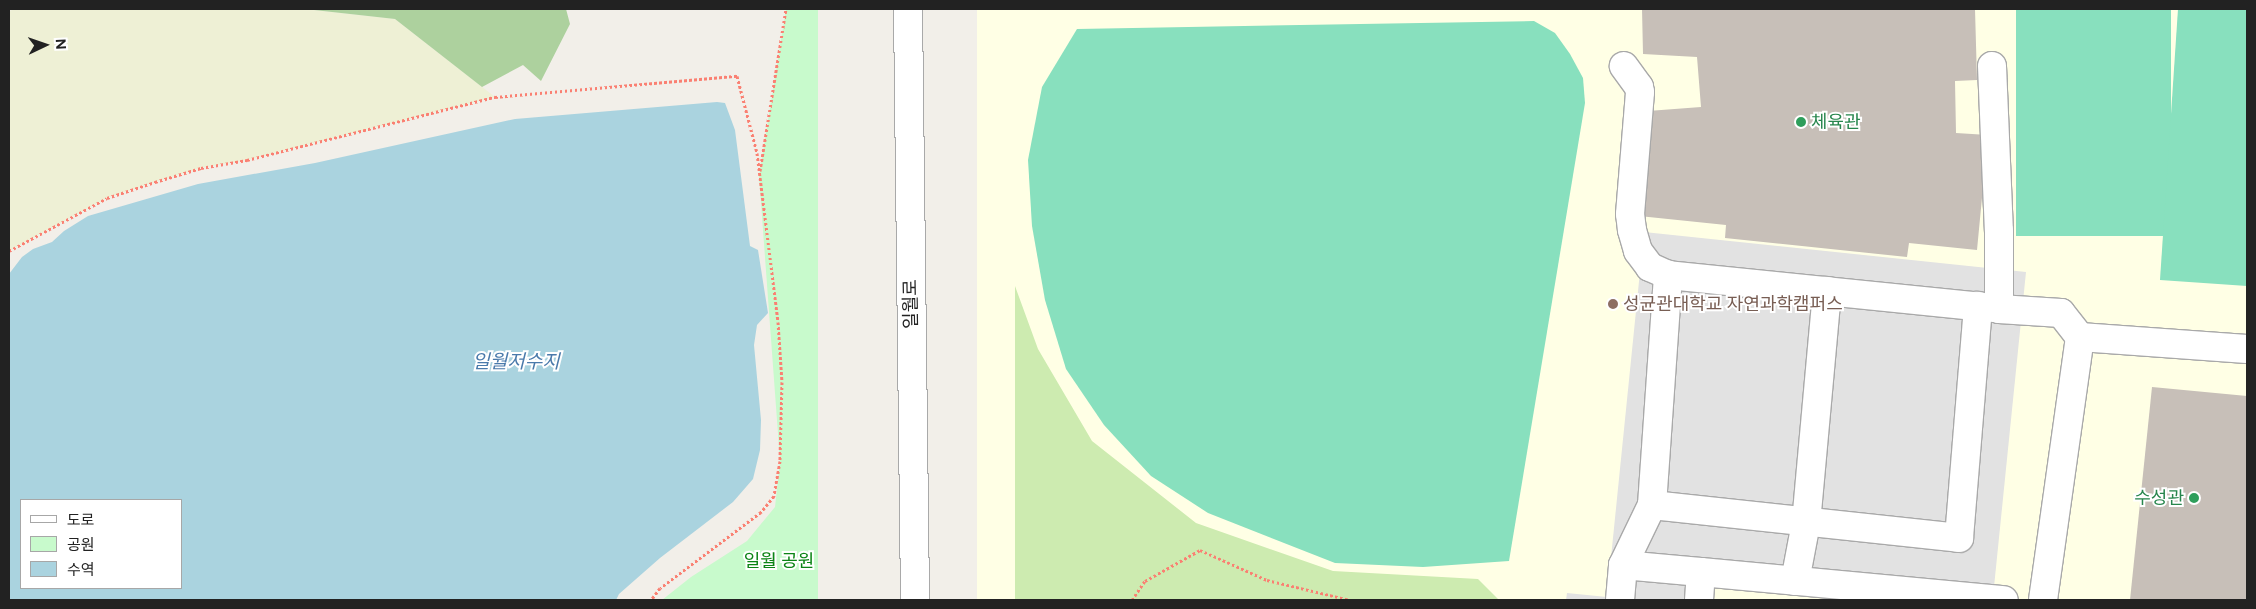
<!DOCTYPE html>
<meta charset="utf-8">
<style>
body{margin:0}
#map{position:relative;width:2256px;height:609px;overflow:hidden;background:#f2efe9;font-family:Figtree,"Noto Sans KR",sans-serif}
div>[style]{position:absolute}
.education>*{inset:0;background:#ffffe5;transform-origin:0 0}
.farmland>*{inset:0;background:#eef0d5}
.grass>*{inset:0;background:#cdebb0}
.forest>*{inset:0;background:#add19e}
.park>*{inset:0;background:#c8facc}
.pitch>*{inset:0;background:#88e0be;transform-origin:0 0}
.parking>*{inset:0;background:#e2e2e2}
.water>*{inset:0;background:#aad3df}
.building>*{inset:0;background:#c7bfb8}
.path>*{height:3px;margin-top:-1.5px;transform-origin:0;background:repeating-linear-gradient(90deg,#fa8072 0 2.5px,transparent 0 5px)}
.roads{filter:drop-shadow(1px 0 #a9a9a9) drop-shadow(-1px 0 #a9a9a9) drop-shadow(0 1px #a9a9a9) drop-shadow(0 -1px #a9a9a9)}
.minor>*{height:28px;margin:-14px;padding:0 14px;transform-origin:14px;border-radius:14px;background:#fff}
.dots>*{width:14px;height:14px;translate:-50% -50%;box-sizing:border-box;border:2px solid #fff;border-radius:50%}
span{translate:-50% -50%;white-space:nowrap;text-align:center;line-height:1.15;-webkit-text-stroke:4px #fff;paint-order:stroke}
.leisure-label{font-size:18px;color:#27864d}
.left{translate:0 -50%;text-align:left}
.right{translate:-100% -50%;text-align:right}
.street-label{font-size:18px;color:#222}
.education-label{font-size:18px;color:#785e54}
.park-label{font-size:18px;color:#0c8416}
.water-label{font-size:19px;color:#4a7aab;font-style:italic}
.frame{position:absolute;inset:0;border:10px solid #222;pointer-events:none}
.legend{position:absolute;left:20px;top:499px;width:162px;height:90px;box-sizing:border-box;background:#fff;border:1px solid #a7a7a7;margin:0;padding:6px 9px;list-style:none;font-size:15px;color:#222}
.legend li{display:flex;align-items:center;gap:10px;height:25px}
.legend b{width:25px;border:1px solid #a7a7a7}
.north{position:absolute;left:20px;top:20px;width:50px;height:50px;-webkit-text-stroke:4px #fff;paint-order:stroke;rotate:87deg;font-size:14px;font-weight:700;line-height:20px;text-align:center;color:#222}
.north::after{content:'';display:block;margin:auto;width:18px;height:22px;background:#222;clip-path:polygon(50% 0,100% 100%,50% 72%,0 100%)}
</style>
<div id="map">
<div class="education">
<i style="left:977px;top:9px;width:1270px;height:591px"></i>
</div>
<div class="farmland">
<i style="clip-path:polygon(15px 9px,305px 9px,395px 19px,495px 97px,247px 160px,201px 168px,155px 182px,107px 198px,9px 251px,9px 11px)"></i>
</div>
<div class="grass">
<i style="clip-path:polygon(1015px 286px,1038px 349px,1092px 441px,1196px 523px,1333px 571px,1478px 579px,1499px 600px,1015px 600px)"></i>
</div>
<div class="forest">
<i style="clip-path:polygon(305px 9px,566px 9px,570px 24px,541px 81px,523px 65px,482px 87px,395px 19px)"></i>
</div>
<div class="park">
<i style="clip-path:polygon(786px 9px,818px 9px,818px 600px,662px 600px,691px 577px,747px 541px,775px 507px,780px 461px,759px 176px)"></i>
</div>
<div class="pitch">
<i style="left:2016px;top:9px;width:155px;height:227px"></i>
<i style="clip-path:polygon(2178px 9px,2247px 9px,2247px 286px,2160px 280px)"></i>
<i style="clip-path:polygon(1534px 21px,1555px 33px,1570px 54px,1583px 78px,1585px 103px,1509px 561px,1423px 567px,1335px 563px,1208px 513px,1151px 476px,1104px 425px,1066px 369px,1045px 300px,1032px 226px,1028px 160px,1042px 87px,1077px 29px)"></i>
</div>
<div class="parking">
<i style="clip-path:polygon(1644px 232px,2026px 272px,1994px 587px,1702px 557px,1698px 600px,1566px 600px,1567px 593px,1607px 597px)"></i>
</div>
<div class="water">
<i style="clip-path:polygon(evenodd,717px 102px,725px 103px,735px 130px,750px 246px,758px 250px,768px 313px,757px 325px,754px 345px,761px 420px,760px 450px,753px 479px,733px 502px,660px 558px,619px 594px,616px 600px,9px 600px,9px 274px,22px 257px,33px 249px,52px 242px,64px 231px,88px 216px,198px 184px,315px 163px,515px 119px,717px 102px,21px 500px,181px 500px,181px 588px,21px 588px,21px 500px)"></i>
</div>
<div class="building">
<i style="clip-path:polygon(1642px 9px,1975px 9px,1977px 80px,1955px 81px,1956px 133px,1988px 135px,1977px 250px,1909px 243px,1907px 257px,1725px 238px,1726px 225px,1639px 216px,1648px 111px,1701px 107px,1697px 57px,1643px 54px)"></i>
<i style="clip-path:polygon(2152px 387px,2247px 396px,2247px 600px,2130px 600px)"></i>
</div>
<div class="path">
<i style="left:760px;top:171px;width:164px;rotate:-80.9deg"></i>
<i style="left:9px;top:251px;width:111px;rotate:-28.4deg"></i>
<i style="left:107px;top:198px;width:51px;rotate:-18.4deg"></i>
<i style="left:155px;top:182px;width:48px;rotate:-16.9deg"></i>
<i style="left:201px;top:168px;width:47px;rotate:-9.9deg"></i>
<i style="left:247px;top:160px;width:256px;rotate:-14.3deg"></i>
<i style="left:495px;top:97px;width:243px;rotate:-5deg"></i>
<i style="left:737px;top:76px;width:80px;rotate:75.4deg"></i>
<i style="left:757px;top:153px;width:170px;rotate:82.9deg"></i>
<i style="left:778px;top:322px;width:60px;rotate:86.2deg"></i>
<i style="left:782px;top:382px;width:79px;rotate:91.5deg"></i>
<i style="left:780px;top:461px;width:36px;rotate:100deg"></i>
<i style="left:774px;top:496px;width:21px;rotate:129deg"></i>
<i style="left:761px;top:512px;width:126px;rotate:143deg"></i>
<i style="left:660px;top:588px;width:15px;rotate:127deg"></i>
<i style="left:1132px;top:600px;width:23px;rotate:-56deg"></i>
<i style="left:1145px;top:581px;width:63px;rotate:-29.4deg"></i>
<i style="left:1200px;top:550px;width:73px;rotate:24.1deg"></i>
<i style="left:1267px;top:580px;width:85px;rotate:13.5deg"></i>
<i style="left:1456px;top:600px;width:22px"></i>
</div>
<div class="roads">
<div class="minor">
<i style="left:908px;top:9px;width:591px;rotate:89.32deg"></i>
<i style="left:1992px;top:66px;width:165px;rotate:87.6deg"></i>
<i style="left:1999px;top:231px;width:78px;rotate:90deg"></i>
<i style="left:1999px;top:309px;width:62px;rotate:3.7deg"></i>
<i style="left:2061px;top:313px;width:31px;rotate:52deg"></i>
<i style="left:1668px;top:275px;width:329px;rotate:5.8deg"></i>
<i style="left:1652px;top:505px;width:309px;rotate:6.1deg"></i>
<i style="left:1959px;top:538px;width:233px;rotate:-85.3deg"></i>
<i style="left:1623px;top:565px;width:67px;rotate:-64.2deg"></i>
<i style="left:1652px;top:505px;width:231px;rotate:-86deg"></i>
<i style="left:1668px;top:275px;width:20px;rotate:-156deg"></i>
<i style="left:1650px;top:267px;width:20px;rotate:-127deg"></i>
<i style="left:1638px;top:251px;width:22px;rotate:-106deg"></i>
<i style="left:1632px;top:230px;width:16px;rotate:-97deg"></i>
<i style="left:1630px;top:214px;width:122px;rotate:-85.3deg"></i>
<i style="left:1640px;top:92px;width:5px;rotate:-101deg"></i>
<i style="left:1639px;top:87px;width:26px;rotate:-126deg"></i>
<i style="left:1795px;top:581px;width:59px;rotate:-79.3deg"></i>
<i style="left:1806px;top:523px;width:233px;rotate:-84.8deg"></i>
<i style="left:1620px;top:600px;width:35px;rotate:-85deg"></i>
<i style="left:1623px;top:565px;width:78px;rotate:5.1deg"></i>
<i style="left:1699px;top:600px;width:28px;rotate:-86deg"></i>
<i style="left:1701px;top:572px;width:304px;rotate:5.3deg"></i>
<i style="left:2043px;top:600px;width:266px;rotate:-82deg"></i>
<i style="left:2080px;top:337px;width:167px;rotate:4.1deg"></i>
</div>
</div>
<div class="dots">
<i style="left:1801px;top:122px;background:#2e9e5b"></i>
<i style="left:1613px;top:304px;background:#8d6e63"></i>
<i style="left:2194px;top:498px;background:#2e9e5b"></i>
</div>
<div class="leisure-label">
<span class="left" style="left:1811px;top:122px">체육관</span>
<span class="right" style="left:2184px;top:498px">수성관</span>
</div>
<div class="street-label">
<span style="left:911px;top:304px;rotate:-91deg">일월로</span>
</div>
<div class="education-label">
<span class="left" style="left:1623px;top:304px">성균관대학교 자연과학캠퍼스</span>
</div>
<div class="park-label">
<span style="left:779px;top:561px">일월 공원</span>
</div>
<div class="water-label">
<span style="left:516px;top:362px">일월저수지</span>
</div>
<div class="frame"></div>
<ul class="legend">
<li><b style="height:6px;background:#fff"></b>도로</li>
<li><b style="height:14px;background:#c8facc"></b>공원</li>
<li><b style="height:14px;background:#aad3df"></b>수역</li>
</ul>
<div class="north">N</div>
</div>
